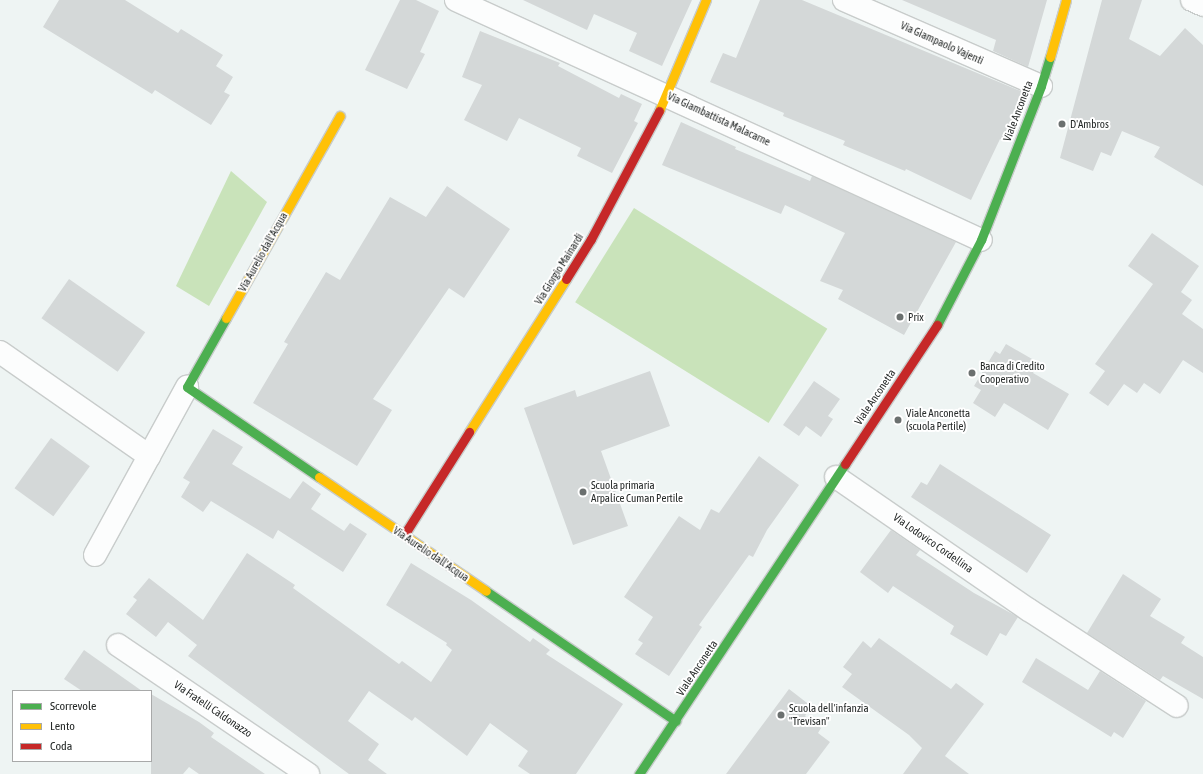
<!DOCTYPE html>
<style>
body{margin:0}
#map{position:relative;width:1203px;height:774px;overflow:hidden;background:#eef4f3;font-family:"Asap Condensed",sans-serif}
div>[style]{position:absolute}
.green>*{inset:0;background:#c9e3ba;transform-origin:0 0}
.building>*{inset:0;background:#d4d8d8;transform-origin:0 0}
.roads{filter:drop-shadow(1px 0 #c8cccb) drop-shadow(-1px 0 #c8cccb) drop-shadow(0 1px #c8cccb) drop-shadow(0 -1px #c8cccb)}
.street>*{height:22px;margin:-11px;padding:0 11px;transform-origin:11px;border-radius:11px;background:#fcfdfd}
.fast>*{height:9px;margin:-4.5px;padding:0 4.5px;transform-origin:4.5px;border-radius:4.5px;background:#4caf50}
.slow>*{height:9px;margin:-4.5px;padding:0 4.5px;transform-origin:4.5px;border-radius:4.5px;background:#ffc107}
.jam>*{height:9px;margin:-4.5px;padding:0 4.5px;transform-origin:4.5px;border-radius:4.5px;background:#c62828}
.dots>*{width:11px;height:11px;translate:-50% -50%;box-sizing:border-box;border:2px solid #fff;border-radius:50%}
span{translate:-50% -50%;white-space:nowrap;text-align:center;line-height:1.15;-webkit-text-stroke:4px #fff;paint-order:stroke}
.street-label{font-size:11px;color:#252928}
.poi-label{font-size:11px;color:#252928}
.left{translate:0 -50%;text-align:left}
.legend{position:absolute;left:12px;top:690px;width:140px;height:72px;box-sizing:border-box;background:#fff;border:1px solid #a8a9a9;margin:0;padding:5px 7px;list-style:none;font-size:12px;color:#252928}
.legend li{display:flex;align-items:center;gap:8px;height:20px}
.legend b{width:20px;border:1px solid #a8a9a9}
</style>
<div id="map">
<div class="green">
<i style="clip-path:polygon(231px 171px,267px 202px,209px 306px,176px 286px)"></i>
<i style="left:634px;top:208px;width:228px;height:111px;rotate:32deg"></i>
</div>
<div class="building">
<i style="clip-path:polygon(59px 0,125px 0,178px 33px,181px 29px,223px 55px,216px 66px,233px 77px,224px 92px,230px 95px,211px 125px,155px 90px,152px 94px,43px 27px)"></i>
<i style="clip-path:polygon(400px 0,416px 0,439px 11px,420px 52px,425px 54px,407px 89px,365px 70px)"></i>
<i style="clip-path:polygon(523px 0,692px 0,662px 66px,629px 51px,637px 33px,594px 14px,587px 30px)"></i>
<i style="clip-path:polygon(760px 0,802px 0,1023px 92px,1005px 141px,1000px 139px,971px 200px,906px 169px,905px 171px,843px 145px,845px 141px,783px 116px,784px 113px,710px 82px,723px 53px,736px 58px)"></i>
<i style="clip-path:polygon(902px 0,1047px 0,1028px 67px,993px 51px,996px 40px)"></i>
<i style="clip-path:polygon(1102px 0,1142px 0,1129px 39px,1160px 56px,1185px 28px,1203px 45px,1203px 186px,1154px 157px,1160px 147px,1122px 131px,1111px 156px,1101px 152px,1093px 171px,1060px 158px)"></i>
<i style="clip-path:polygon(480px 31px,560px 63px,558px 66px,619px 98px,621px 94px,642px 104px,634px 121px,638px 123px,612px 173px,577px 156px,581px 148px,519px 118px,507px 141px,464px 120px,482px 85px,462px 77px)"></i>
<i style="clip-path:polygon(681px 122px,736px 147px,735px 149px,810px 181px,812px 176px,956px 242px,904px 335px,838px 299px,843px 290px,820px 281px,845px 233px,785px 205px,781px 214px,662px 165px)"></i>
<i style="clip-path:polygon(447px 186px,510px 229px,464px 298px,449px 288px,373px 399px,392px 410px,357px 466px,253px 403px,288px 344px,284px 342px,326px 272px,340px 280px,390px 197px,426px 217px)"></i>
<i style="clip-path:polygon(1152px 233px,1199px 266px,1181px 292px,1192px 300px,1182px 314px,1203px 329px,1203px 373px,1183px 360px,1160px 394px,1144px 383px,1137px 393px,1124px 384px,1108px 406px,1089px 393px,1105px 371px,1095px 364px,1153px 284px,1128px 266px)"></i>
<i style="left:69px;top:279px;width:93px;height:48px;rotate:35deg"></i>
<i style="clip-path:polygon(1006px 344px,1039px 363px,1033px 373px,1069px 394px,1048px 430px,1004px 403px,995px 417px,973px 403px,981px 390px,974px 386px,995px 351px,1000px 354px)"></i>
<i style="clip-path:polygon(650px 371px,670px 426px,601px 451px,628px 526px,573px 545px,524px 408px,575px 390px,577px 397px)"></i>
<i style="clip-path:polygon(814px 381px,840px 399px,828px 416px,833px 419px,821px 437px,806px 426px,799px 436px,783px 425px)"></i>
<i style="clip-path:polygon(213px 429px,243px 447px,232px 464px,290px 499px,303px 481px,321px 494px,311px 509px,344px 531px,350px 523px,367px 534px,343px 572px,278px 530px,273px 539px,211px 501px,203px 512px,181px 497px,190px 482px,183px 478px)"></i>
<i style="left:51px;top:438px;width:48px;height:62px;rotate:36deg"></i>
<i style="clip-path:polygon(759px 456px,799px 485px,767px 530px,753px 557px,749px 555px,699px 625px,702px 627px,669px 676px,635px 654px,643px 643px,638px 640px,653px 617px,624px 597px,679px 516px,700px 530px,711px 509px,719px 513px)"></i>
<i style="clip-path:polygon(940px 464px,1051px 535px,1027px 573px,911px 497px,921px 482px,927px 485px)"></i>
<i style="clip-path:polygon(891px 530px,920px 550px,916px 555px,974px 593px,1018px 617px,1006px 636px,1000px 633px,987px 656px,950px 634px,954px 626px,893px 586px,888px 593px,860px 572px)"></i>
<i style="clip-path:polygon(247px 553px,295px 585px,293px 588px,399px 664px,402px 661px,431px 682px,452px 650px,446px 645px,447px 643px,386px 605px,411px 563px,471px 600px,530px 642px,533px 638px,550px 650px,546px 654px,623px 704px,576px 774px,530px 774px,518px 766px,528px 751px,490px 723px,467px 756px,415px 717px,412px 721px,369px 691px,348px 721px,379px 744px,368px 760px,387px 774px,349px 774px,188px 656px,197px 645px,168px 622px,156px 637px,126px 614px,137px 600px,133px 597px,149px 578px,203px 620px)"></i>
<i style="clip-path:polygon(1123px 574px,1161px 599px,1150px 616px,1185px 637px,1181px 643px,1203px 657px,1203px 699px,1163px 676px,1160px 680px,1087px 633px)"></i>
<i style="clip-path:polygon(879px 638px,951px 689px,956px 683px,984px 704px,945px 756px,969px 774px,903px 774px,922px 748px,909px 735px,842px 687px,852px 674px,843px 667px,863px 641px,871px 648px)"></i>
<i style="clip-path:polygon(84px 650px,142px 691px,82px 691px,64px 679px)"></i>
<i style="clip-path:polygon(1036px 658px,1088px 690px,1100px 671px,1146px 701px,1123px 738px,1114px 732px,1111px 737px,1022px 682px)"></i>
<i style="clip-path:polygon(789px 689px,811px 706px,805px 716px,821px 728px,818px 733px,830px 742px,806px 774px,726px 774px)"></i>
<i style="clip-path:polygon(151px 694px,199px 722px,214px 733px,211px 737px,265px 774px,199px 774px,189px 767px,183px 774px,151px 774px)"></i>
</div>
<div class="roads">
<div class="street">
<i style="left:456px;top:0;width:577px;rotate:24.57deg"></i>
<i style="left:844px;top:0;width:215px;rotate:23.6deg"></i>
<i style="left:1192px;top:0;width:12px;rotate:24deg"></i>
<i style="left:0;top:352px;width:182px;rotate:34.9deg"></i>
<i style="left:836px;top:477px;width:234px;rotate:34.6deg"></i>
<i style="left:1029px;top:610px;width:176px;rotate:33deg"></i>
<i style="left:95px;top:555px;width:192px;rotate:-61.3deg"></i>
<i style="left:118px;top:645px;width:230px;rotate:34.2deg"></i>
</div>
<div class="fast">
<i style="left:226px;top:318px;width:79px;rotate:119.5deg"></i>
<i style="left:187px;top:387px;width:160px;rotate:34.3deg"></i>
<i style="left:937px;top:325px;width:96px;rotate:-62.6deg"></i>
<i style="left:981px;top:240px;width:165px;rotate:-68.7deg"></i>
<i style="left:1041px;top:86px;width:30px;rotate:-73deg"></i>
<i style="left:486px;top:591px;width:230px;rotate:34.4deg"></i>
<i style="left:639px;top:774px;width:372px;rotate:-56.4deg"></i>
</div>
<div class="slow">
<i style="left:1050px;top:57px;width:59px;rotate:-74.3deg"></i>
<i style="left:659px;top:111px;width:121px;rotate:-67.1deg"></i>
<i style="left:226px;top:318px;width:232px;rotate:-60.6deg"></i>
<i style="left:469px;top:432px;width:181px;rotate:-57.6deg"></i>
<i style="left:319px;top:477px;width:202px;rotate:34.3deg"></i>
</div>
<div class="jam">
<i style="left:566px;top:279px;width:47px;rotate:-58deg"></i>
<i style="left:591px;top:239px;width:145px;rotate:-62deg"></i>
<i style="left:845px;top:464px;width:167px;rotate:-56.5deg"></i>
<i style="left:404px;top:535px;width:122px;rotate:-57.7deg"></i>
</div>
</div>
<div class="dots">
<i style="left:1062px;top:124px;background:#6b706f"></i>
<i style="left:900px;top:317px;background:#6b706f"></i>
<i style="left:972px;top:373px;background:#6b706f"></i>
<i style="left:898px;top:420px;background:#6b706f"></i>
<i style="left:583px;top:492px;background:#6b706f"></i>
<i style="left:781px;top:715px;background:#6b706f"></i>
</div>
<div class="street-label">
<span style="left:942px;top:43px;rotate:24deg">Via Giampaolo Vajenti</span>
<span style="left:1018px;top:111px;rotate:-69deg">Viale Anconetta</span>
<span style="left:719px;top:119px;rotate:25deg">Via Giambattista Malacarne</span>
<span style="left:263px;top:252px;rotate:-61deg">Via Aurelio dall'Acqua</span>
<span style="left:559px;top:269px;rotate:-58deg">Via Giorgio Mainardi</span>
<span style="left:875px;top:397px;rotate:-56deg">Viale Anconetta</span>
<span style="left:933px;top:543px;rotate:35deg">Via Lodovico Cordellina</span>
<span style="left:431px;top:554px;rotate:34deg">Via Aurelio dall'Acqua</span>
<span style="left:697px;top:668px;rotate:-56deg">Viale Anconetta</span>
<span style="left:213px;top:709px;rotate:34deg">Via Fratelli Caldonazzo</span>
</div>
<div class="poi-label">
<span class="left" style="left:1070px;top:124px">D'Ambros</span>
<span class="left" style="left:908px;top:317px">Prix</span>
<span class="left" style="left:980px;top:373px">Banca di Credito<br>Cooperativo</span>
<span class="left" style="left:906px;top:420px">Viale Anconetta<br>(scuola Pertile)</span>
<span class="left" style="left:591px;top:492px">Scuola primaria<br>Arpalice Cuman Pertile</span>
<span class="left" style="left:789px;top:715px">Scuola dell'infanzia<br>"Trevisan"</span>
</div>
<ul class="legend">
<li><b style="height:5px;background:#4caf50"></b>Scorrevole</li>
<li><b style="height:5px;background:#ffc107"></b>Lento</li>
<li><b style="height:5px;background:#c62828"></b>Coda</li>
</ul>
</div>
